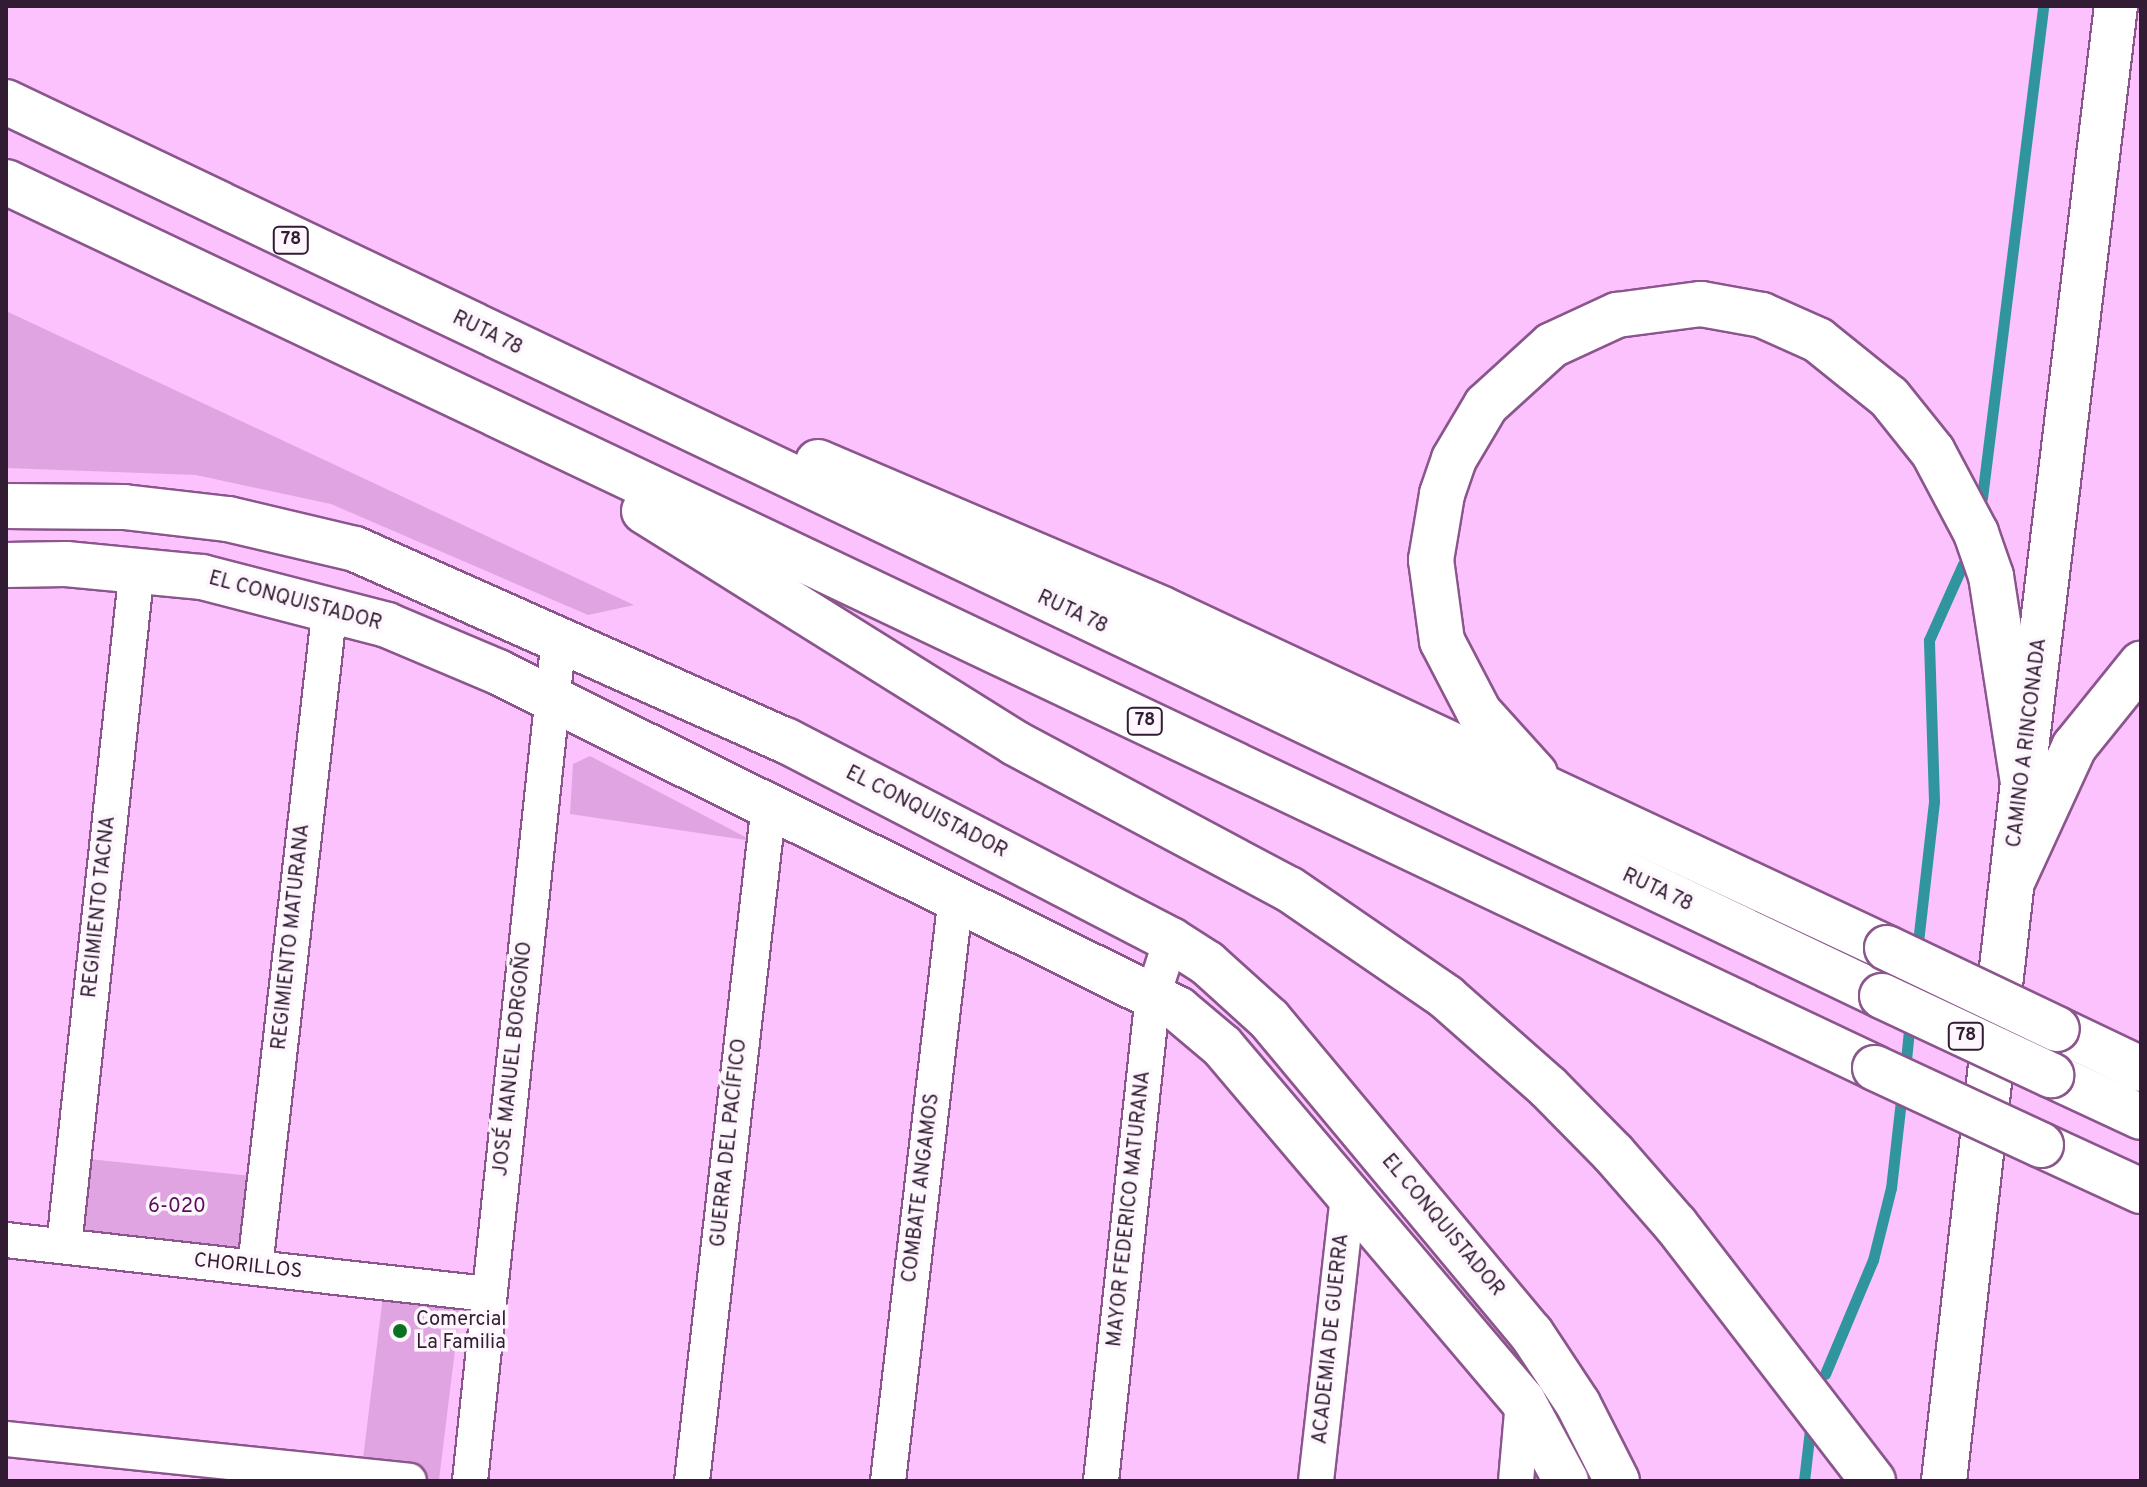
<!DOCTYPE html>
<meta charset="utf-8">
<style>
body{margin:0}
#map{position:relative;width:2147px;height:1487px;overflow:hidden;background:#fcc2fd;font-family:Overpass,sans-serif}
div>[style]{position:absolute}
.green>*{inset:0;background:#e0a4e2;transform-origin:0 0}
.stream>*{height:11px;margin:-5.5px;padding:0 5.5px;transform-origin:5.5px;border-radius:5.5px;background:#3195a0}
.roads{filter:drop-shadow(2px 0 #8a568c) drop-shadow(-2px 0 #8a568c) drop-shadow(0 2px #8a568c) drop-shadow(0 -2px #8a568c)}
.minor>*{height:34px;margin:-17px;padding:0 17px;transform-origin:17px;border-radius:17px;background:#fff}
.tertiary>*{height:42px;margin:-21px;padding:0 21px;transform-origin:21px;border-radius:21px;background:#fff}
.secondary>*{height:44px;margin:-22px;padding:0 22px;transform-origin:22px;border-radius:22px;background:#fff}
.primary>*{height:44px;margin:-22px;padding:0 22px;transform-origin:22px;border-radius:22px;background:#fff}
.motorway>*{height:44px;margin:-22px;padding:0 22px;transform-origin:22px;border-radius:22px;background:#fff}
.bridges{filter:drop-shadow(2px 0 #8a568c) drop-shadow(-2px 0 #8a568c) drop-shadow(0 2px #8a568c) drop-shadow(0 -2px #8a568c)}
.motorway-bridge>*{height:44px;margin:-22px;padding:0 22px;transform-origin:22px;border-radius:22px;background:#fff}
.dots>*{width:22px;height:22px;translate:-50% -50%;box-sizing:border-box;border:4px solid #fdf7fd;border-radius:50%}
span{translate:-50% -50%;white-space:nowrap;text-align:center;line-height:1.15;-webkit-text-stroke:7px #fdf7fd;paint-order:stroke}
.shield-label span{padding:2px 6px;background:#fdf7fd;border:2px solid;border-radius:6px;-webkit-text-stroke-width:0}
.shield-label{font-size:18px;color:#321c33;font-weight:700}
.street-label{font-size:20px;color:#321c33}
.park-label{font-size:20px;color:#590a5d}
.poi-label{font-size:20px;color:#321c33}
.left{translate:0 -50%;text-align:left}
.frame{position:absolute;inset:0;border:8px solid #321c33;pointer-events:none}
</style>
<div id="map">
<div class="green">
<i style="clip-path:polygon(6px 311px,634px 605px,588px 615px,331px 504px,196px 475px,6px 468px)"></i>
<i style="clip-path:polygon(590px 756px,753px 841px,570px 814px,573px 764px)"></i>
<i style="left:89px;top:1159px;width:161px;height:75px;rotate:6deg"></i>
<i style="left:383px;top:1296px;width:78px;height:186px;rotate:7deg"></i>
</div>
<div class="stream">
<i style="left:1982px;top:498px;width:496px;rotate:-82.9deg"></i>
<i style="left:1917px;top:951px;width:151px;rotate:-83.5deg"></i>
<i style="left:1934px;top:801px;width:161px;rotate:-91.8deg"></i>
<i style="left:1929px;top:640px;width:83px;rotate:-65.9deg"></i>
<i style="left:1905px;top:1070px;width:50px;rotate:-84.3deg"></i>
<i style="left:1825px;top:1374px;width:124px;rotate:-67.2deg"></i>
<i style="left:1873px;top:1260px;width:74px;rotate:-76deg"></i>
<i style="left:1891px;top:1188px;width:98px;rotate:-83.5deg"></i>
<i style="left:1804px;top:1481px;width:52px;rotate:-83.4deg"></i>
</div>
<div class="roads">
<div class="minor">
<i style="left:6px;top:1240px;width:486px;rotate:6.4deg"></i>
<i style="left:64px;top:1246px;width:682px;rotate:-83.85deg"></i>
<i style="left:255px;top:1267px;width:664px;rotate:-83.52deg"></i>
<i style="left:6px;top:1439px;width:405px;rotate:5.9deg"></i>
<i style="left:470px;top:1481px;width:849px;rotate:-83.98deg"></i>
<i style="left:692px;top:1481px;width:681px;rotate:-83.51deg"></i>
<i style="left:888px;top:1481px;width:589px;rotate:-83.37deg"></i>
<i style="left:1101px;top:1481px;width:489px;rotate:-83.9deg"></i>
<i style="left:1153px;top:995px;width:58px;rotate:-71.9deg"></i>
<i style="left:1316px;top:1481px;width:286px;rotate:-83.6deg"></i>
<i style="left:1516px;top:1481px;width:80px;rotate:-85deg"></i>
</div>
<div class="tertiary">
<i style="left:2026px;top:757px;width:756px;rotate:-83.17deg"></i>
</div>
<div class="secondary">
<i style="left:6px;top:506px;width:118px;rotate:0.5deg"></i>
<i style="left:124px;top:507px;width:105px;rotate:6.6deg"></i>
<i style="left:228px;top:519px;width:130px;rotate:13.3deg"></i>
<i style="left:355px;top:549px;width:471px;rotate:24deg"></i>
<i style="left:785px;top:740px;width:435px;rotate:27.4deg"></i>
<i style="left:1171px;top:940px;width:43px;rotate:32.6deg"></i>
<i style="left:1207px;top:963px;width:84px;rotate:42.1deg"></i>
<i style="left:1269px;top:1019px;width:409px;rotate:50.2deg"></i>
<i style="left:1531px;top:1333px;width:85px;rotate:56.5deg"></i>
<i style="left:1578px;top:1404px;width:86px;rotate:63.1deg"></i>
<i style="left:6px;top:565px;width:60px;rotate:-1deg"></i>
<i style="left:66px;top:564px;width:137px;rotate:5.5deg"></i>
<i style="left:202px;top:577px;width:191px;rotate:14.5deg"></i>
<i style="left:387px;top:625px;width:121px;rotate:22.9deg"></i>
<i style="left:498px;top:672px;width:759px;rotate:26.36deg"></i>
<i style="left:1178px;top:1009px;width:57px;rotate:40.1deg"></i>
<i style="left:1222px;top:1046px;width:465px;rotate:49.7deg"></i>
<i style="left:1523px;top:1401px;width:91px;rotate:61.7deg"></i>
</div>
<div class="primary">
<i style="left:1944px;top:1481px;width:703px;rotate:-83.55deg"></i>
</div>
<div class="motorway">
<i style="left:6px;top:102px;width:2078px;rotate:25.48deg"></i>
<i style="left:6px;top:182px;width:2068px;rotate:25.36deg"></i>
<i style="left:818px;top:462px;width:374px;rotate:23.1deg"></i>
<i style="left:1162px;top:609px;width:800px;rotate:25.06deg"></i>
<i style="left:644px;top:511px;width:438px;rotate:32deg"></i>
<i style="left:1015px;top:743px;width:310px;rotate:28.1deg"></i>
<i style="left:1289px;top:889px;width:191px;rotate:34.5deg"></i>
<i style="left:1446px;top:997px;width:136px;rotate:41.4deg"></i>
<i style="left:1548px;top:1087px;width:94px;rotate:45.4deg"></i>
<i style="left:1614px;top:1154px;width:94px;rotate:48.9deg"></i>
<i style="left:1676px;top:1225px;width:323px;rotate:52.4deg"></i>
<i style="left:1535px;top:774px;width:84px;rotate:-132.1deg"></i>
<i style="left:1479px;top:712px;width:80px;rotate:-117.5deg"></i>
<i style="left:1442px;top:641px;width:82px;rotate:-97.7deg"></i>
<i style="left:1431px;top:560px;width:67px;rotate:-80.5deg"></i>
<i style="left:1442px;top:494px;width:37px;rotate:-71deg"></i>
<i style="left:1454px;top:459px;width:63px;rotate:-59.3deg"></i>
<i style="left:1486px;top:405px;width:89px;rotate:-42.3deg"></i>
<i style="left:1552px;top:345px;width:72px;rotate:-24.8deg"></i>
<i style="left:1617px;top:315px;width:85px;rotate:-7.5deg"></i>
<i style="left:1701px;top:304px;width:62px;rotate:10.2deg"></i>
<i style="left:1762px;top:315px;width:61px;rotate:24.1deg"></i>
<i style="left:1818px;top:340px;width:91px;rotate:38.8deg"></i>
<i style="left:1889px;top:397px;width:70px;rotate:51.3deg"></i>
<i style="left:1933px;top:452px;width:92px;rotate:62deg"></i>
<i style="left:1976px;top:533px;width:46px;rotate:70.8deg"></i>
<i style="left:1991px;top:576px;width:208px;rotate:81.2deg"></i>
<i style="left:2012px;top:882px;width:149px;rotate:-65.3deg"></i>
<i style="left:2074px;top:747px;width:107px;rotate:-51.1deg"></i>
<i style="left:2057px;top:1029px;width:93px;rotate:25.5deg"></i>
<i style="left:2051px;top:1075px;width:99px;rotate:25deg"></i>
<i style="left:2041px;top:1145px;width:110px;rotate:24.7deg"></i>
</div>
</div>
<div class="bridges">
<div class="motorway-bridge">
<i style="left:1887px;top:948px;width:188px;rotate:25.5deg"></i>
<i style="left:1882px;top:996px;width:187px;rotate:25.1deg"></i>
<i style="left:1875px;top:1068px;width:183px;rotate:24.9deg"></i>
</div>
</div>
<div class="dots">
<i style="left:400px;top:1331px;background:#0b7122"></i>
</div>
<div class="shield-label">
<span style="left:291px;top:240px">78</span>
<span style="left:1145px;top:721px">78</span>
<span style="left:1966px;top:1036px">78</span>
</div>
<div class="street-label">
<span style="left:487px;top:334px;rotate:26deg">RUTA 78</span>
<span style="left:295px;top:602px;rotate:15deg">EL CONQUISTADOR</span>
<span style="left:1072px;top:613px;rotate:25deg">RUTA 78</span>
<span style="left:2028px;top:743px;rotate:-83deg">CAMINO A RINCONADA</span>
<span style="left:926px;top:813px;rotate:27deg">EL CONQUISTADOR</span>
<span style="left:1657px;top:891px;rotate:25deg">RUTA 78</span>
<span style="left:100px;top:907px;rotate:-84deg">REGIMIENTO TACNA</span>
<span style="left:292px;top:937px;rotate:-84deg">REGIMIENTO MATURANA</span>
<span style="left:514px;top:1059px;rotate:-84deg">JOSÉ MANUEL BORGOÑO</span>
<span style="left:730px;top:1143px;rotate:-84deg">GUERRA DEL PACÍFICO</span>
<span style="left:922px;top:1188px;rotate:-83deg">COMBATE ANGAMOS</span>
<span style="left:1130px;top:1209px;rotate:-84deg">MAYOR FEDERICO MATURANA</span>
<span style="left:1442px;top:1226px;rotate:50deg">EL CONQUISTADOR</span>
<span style="left:248px;top:1267px;rotate:6deg">CHORILLOS</span>
<span style="left:1332px;top:1339px;rotate:-84deg">ACADEMIA DE GUERRA</span>
</div>
<div class="park-label">
<span style="left:177px;top:1207px">6-020</span>
</div>
<div class="poi-label">
<span class="left" style="left:416px;top:1332px">Comercial<br>La Familia</span>
</div>
<div class="frame"></div>
</div>
